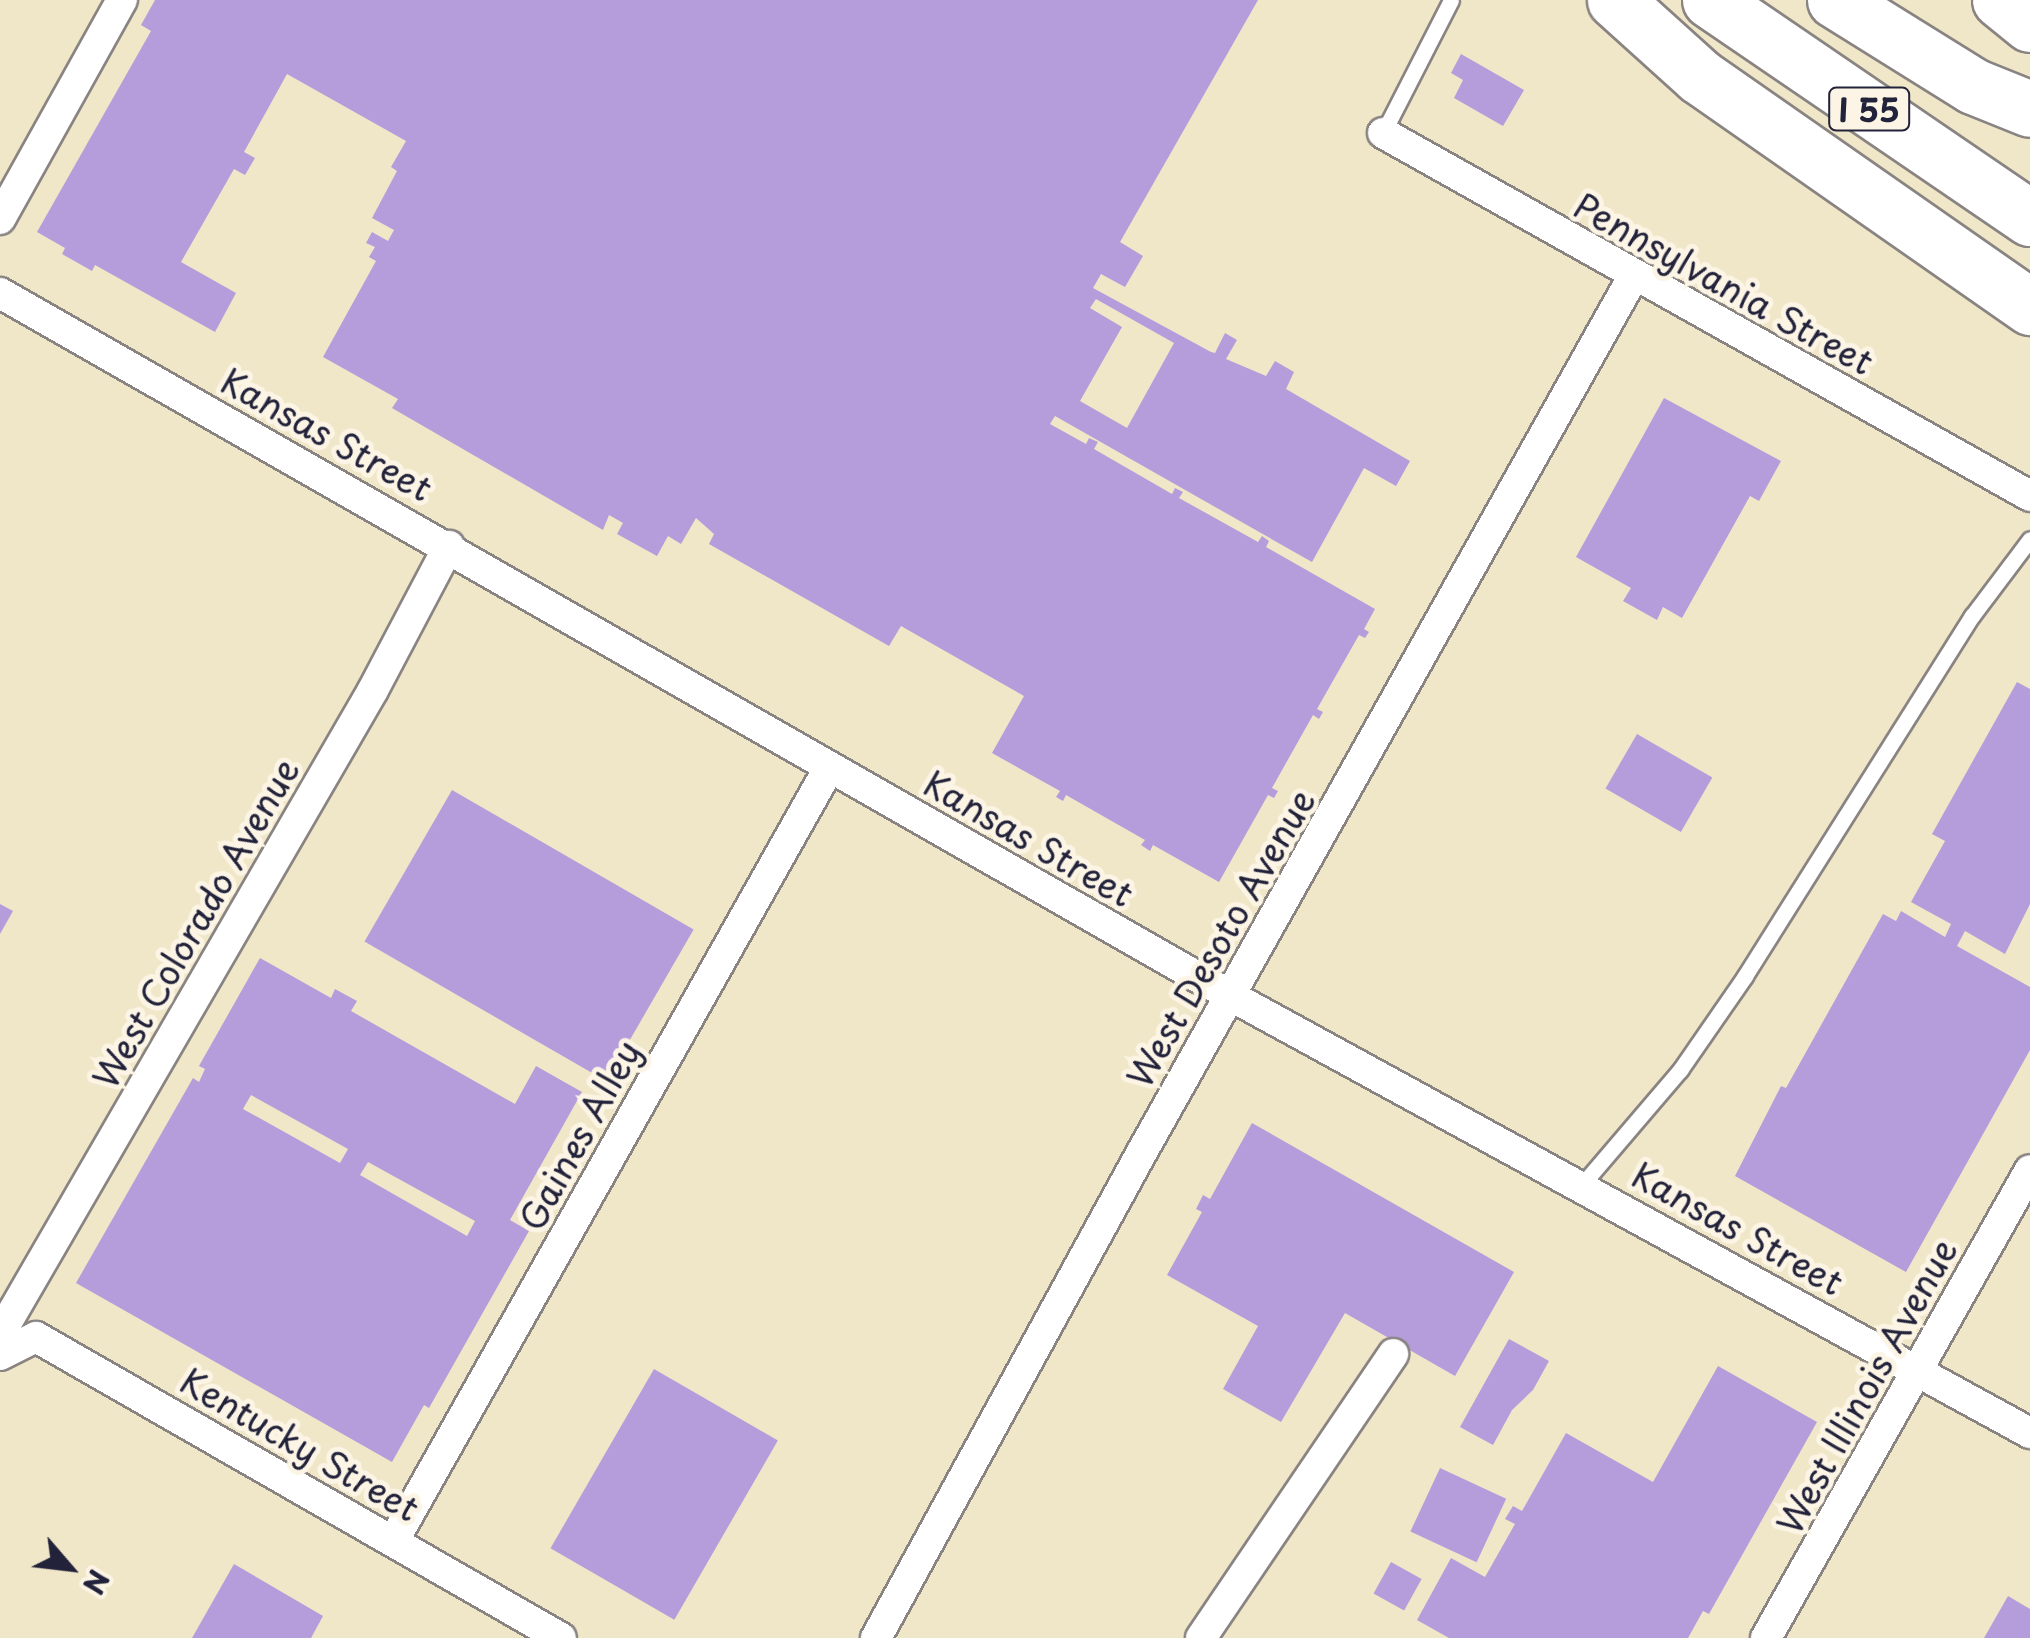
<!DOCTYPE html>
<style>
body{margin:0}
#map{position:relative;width:2030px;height:1638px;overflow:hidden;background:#f0e6c8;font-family:"Playpen Sans",sans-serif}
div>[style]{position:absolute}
.building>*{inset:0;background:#b59ddb;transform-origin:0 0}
.roads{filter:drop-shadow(2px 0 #898482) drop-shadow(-2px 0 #898482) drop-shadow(0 2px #898482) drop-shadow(0 -2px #898482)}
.lane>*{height:15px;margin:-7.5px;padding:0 7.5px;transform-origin:7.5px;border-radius:7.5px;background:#fff}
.street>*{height:30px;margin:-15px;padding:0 15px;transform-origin:15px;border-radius:15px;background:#fff}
.highway>*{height:55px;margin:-27.5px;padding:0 27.5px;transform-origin:27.5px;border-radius:27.5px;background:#fff}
span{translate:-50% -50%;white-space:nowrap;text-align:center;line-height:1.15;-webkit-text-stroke:10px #fcf5e5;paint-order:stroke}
.shield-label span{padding:2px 8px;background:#fcf5e5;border:2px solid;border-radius:8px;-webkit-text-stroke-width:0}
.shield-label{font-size:32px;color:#22223b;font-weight:700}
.street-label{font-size:35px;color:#22223b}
.north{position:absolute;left:20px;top:1518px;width:100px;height:100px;-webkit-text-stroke:8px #fcf5e5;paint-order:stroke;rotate:118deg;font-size:28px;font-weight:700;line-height:40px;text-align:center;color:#22223b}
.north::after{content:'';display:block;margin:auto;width:35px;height:45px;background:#22223b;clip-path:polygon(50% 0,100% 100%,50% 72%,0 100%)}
</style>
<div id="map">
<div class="building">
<i style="clip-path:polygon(evenodd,155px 0,1258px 0,1120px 242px,1143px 256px,1125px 287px,1101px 274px,1093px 288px,1211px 352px,1215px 353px,1225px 333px,1237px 340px,1226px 359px,1266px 376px,1275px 361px,1294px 372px,1286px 389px,1410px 461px,1396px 486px,1364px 468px,1312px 562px,1055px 416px,1050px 424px,1086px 444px,1089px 438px,1098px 442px,1094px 449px,1172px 494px,1175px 488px,1183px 492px,1179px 498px,1258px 542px,1262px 536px,1269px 541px,1266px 547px,1375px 609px,1364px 629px,1369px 632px,1365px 638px,1359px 635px,1317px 709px,1323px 712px,1319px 719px,1313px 715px,1272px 788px,1278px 791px,1274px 798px,1268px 795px,1219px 882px,1153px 845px,1150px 851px,1141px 845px,1145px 840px,1066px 795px,1063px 801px,1056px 797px,1060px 791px,992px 753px,1024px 696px,901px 626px,889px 646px,709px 544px,714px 534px,696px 518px,681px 544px,668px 536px,657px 556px,617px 534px,623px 523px,609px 515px,603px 530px,392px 408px,398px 399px,323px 357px,376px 261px,369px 257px,375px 247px,366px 243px,372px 232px,388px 241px,394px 230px,372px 218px,397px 171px,391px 167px,406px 141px,287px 74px,244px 152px,255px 158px,245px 175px,234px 169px,181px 262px,236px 293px,215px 332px,95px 265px,92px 271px,62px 254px,65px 248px,37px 232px,151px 31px,141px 25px,155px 0,1096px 299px,1174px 343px,1127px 428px,1080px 401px,1122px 327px,1090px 308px,1096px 299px)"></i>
<i style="clip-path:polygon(1461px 54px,1524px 90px,1503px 126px,1454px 98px,1463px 80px,1451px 73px)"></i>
<i style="clip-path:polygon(1664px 398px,1781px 461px,1759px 501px,1750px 496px,1682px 618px,1663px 607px,1657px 620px,1623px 601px,1631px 588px,1576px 557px)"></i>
<i style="clip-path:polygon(2017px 682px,2030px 689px,2030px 904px,2005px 954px,1965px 931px,1957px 946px,2030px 987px,2030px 1050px,1906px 1272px,1735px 1176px,1781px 1086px,1786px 1088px,1883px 914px,1896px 921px,1901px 911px,1945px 937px,1951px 924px,1911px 902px,1945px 841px,1932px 834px)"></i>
<i style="left:1637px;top:734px;width:87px;height:63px;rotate:30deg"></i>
<i style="left:452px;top:790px;width:279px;height:175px;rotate:30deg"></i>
<i style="clip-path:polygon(0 904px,13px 911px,0 934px)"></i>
<i style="clip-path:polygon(evenodd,260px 958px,331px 998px,335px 989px,357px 1001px,351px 1011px,515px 1104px,536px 1066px,582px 1092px,510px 1220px,529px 1231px,429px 1408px,424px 1405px,392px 1462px,76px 1283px,193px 1078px,199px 1082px,205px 1069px,199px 1066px,260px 958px,251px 1095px,348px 1149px,340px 1163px,243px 1109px,251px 1095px,260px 958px,368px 1162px,475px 1221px,467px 1236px,360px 1175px,368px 1162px)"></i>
<i style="clip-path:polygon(1252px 1123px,1514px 1272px,1455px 1376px,1345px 1313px,1281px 1422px,1223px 1389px,1258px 1326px,1167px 1275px,1202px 1212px,1196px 1209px,1203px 1195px,1210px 1199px)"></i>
<i style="clip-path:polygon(1509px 1339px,1549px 1361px,1533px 1390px,1512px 1410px,1493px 1445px,1460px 1427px)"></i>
<i style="clip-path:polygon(1718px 1366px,1817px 1422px,1709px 1614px,1703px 1611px,1688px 1638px,1449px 1638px,1417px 1620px,1451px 1558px,1485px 1577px,1515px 1524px,1505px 1519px,1513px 1506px,1522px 1511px,1566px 1433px,1653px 1482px)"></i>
<i style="left:654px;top:1369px;width:143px;height:207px;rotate:30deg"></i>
<i style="left:1440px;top:1468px;width:73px;height:70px;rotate:25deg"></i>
<i style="left:1391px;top:1562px;width:35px;height:36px;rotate:29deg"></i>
<i style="clip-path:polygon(234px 1564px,323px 1616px,311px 1638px,192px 1638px)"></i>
<i style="clip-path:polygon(2008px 1596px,2030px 1609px,2030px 1638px,1984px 1638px)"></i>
</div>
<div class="roads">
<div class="lane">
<i style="left:1383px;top:133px;width:149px;rotate:-62.9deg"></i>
<i style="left:1581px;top:1186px;width:153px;rotate:-49.5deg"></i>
<i style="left:1680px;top:1070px;width:114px;rotate:-55.3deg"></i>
<i style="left:1745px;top:976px;width:426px;rotate:-57.8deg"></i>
<i style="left:1972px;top:616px;width:96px;rotate:-53deg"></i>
</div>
<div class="street">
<i style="left:1383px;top:133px;width:742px;rotate:29.29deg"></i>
<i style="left:0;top:219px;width:251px;rotate:-60.9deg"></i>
<i style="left:0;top:293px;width:1418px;rotate:29.73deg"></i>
<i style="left:1231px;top:996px;width:911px;rotate:28.68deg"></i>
<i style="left:0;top:1334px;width:744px;rotate:-59.92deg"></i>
<i style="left:373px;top:690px;width:163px;rotate:-62.2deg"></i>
<i style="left:0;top:1355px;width:40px;rotate:-26.6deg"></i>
<i style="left:36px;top:1337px;width:605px;rotate:29.83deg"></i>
<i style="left:394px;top:1540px;width:886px;rotate:-60.6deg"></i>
<i style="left:876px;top:1638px;width:554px;rotate:-61.31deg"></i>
<i style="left:1142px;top:1152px;width:1003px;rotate:-60.7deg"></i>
<i style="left:1201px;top:1638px;width:343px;rotate:-55.9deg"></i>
<i style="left:1766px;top:1638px;width:537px;rotate:-60.57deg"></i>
</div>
<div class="highway">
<i style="left:1615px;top:0;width:113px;rotate:42.1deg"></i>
<i style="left:1699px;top:76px;width:404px;rotate:34.9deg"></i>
<i style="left:1710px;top:0;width:387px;rotate:34.3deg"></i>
<i style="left:1835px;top:0;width:163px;rotate:31.9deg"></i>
<i style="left:1973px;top:86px;width:61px;rotate:22deg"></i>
<i style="left:2000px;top:0;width:38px;rotate:39deg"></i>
</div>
</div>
<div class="shield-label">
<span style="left:1869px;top:109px">I 55</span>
</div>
<div class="street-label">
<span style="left:1724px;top:283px;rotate:29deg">Pennsylvania Street</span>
<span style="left:327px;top:434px;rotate:29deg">Kansas Street</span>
<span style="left:1029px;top:838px;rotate:30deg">Kansas Street</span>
<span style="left:195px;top:923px;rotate:-60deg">West Colorado Avenue</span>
<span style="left:1220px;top:938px;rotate:-60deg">West Desoto Avenue</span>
<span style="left:579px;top:1135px;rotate:-61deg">Gaines Alley</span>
<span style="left:1738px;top:1228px;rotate:29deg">Kansas Street</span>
<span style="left:1866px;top:1386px;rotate:-61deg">West Illinois Avenue</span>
<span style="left:300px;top:1444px;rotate:30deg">Kentucky Street</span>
</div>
<div class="north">N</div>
</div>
